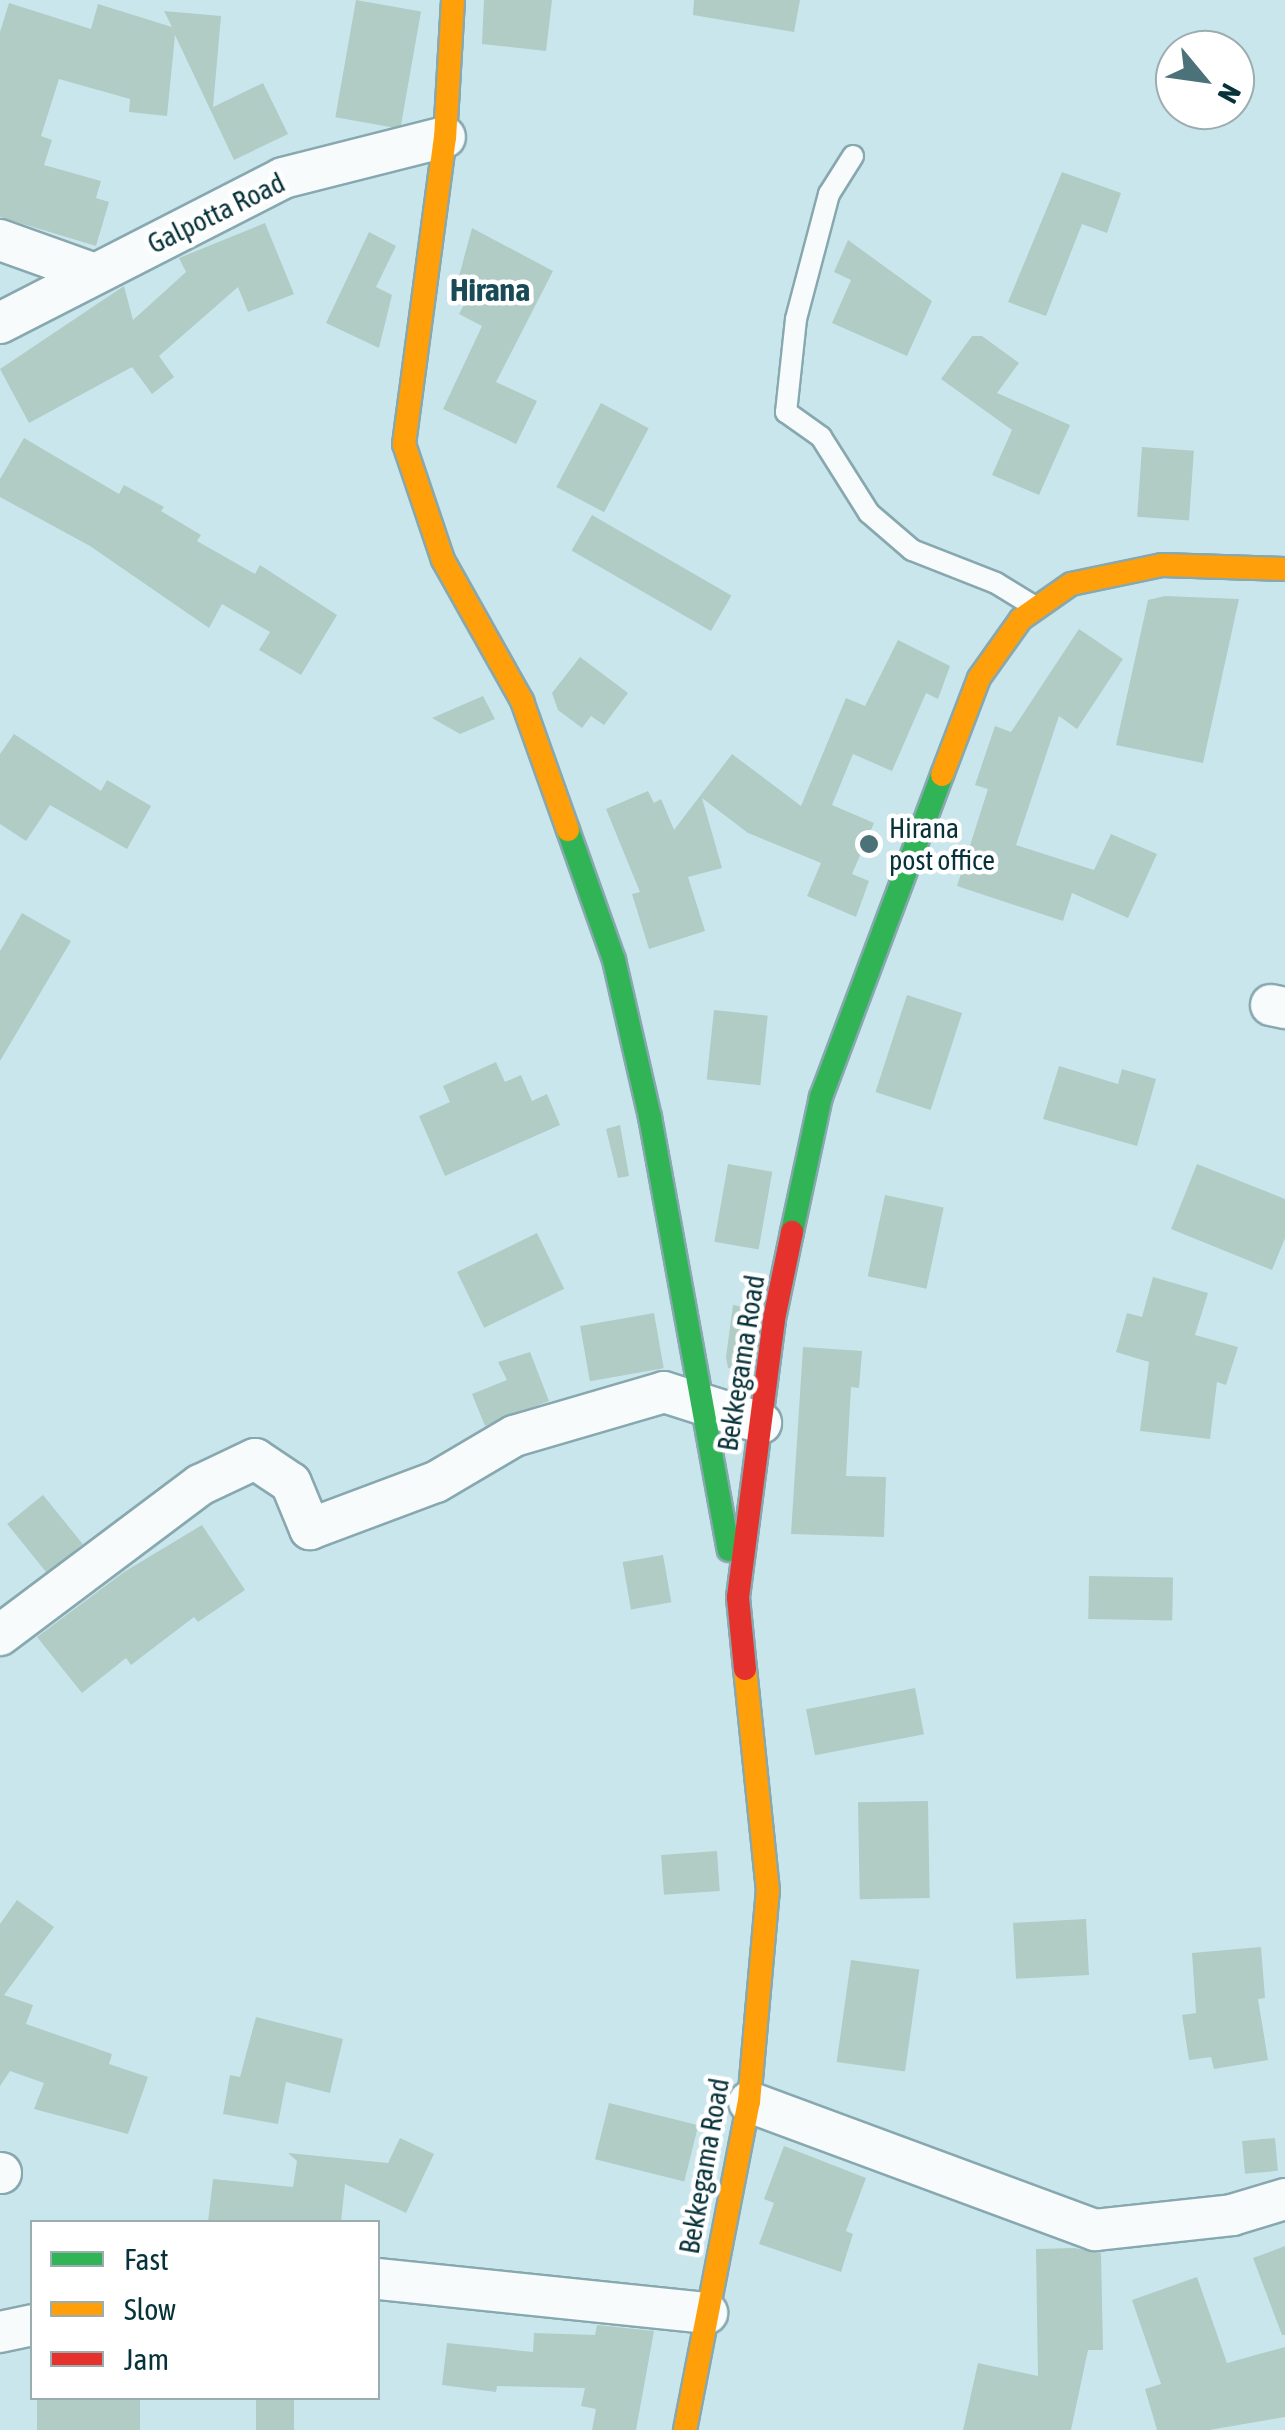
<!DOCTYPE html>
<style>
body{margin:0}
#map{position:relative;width:1285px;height:2430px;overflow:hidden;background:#cae6ed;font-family:"Asap Condensed",sans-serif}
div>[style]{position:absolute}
.building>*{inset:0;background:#b0ccc4;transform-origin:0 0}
.roads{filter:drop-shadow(2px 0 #88a8af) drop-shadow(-2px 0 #88a8af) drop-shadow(0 2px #88a8af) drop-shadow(0 -2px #88a8af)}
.lane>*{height:20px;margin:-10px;padding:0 10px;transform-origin:10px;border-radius:10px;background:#f7fbfc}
.street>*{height:40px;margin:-20px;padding:0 20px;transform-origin:20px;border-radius:20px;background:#f7fbfc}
.fast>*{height:22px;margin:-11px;padding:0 11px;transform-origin:11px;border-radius:11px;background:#30b455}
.slow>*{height:22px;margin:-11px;padding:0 11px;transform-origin:11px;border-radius:11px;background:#ff9f0a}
.jam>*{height:22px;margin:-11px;padding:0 11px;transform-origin:11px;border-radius:11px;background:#e5322d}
.dots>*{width:28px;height:28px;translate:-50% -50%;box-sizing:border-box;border:5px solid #fff;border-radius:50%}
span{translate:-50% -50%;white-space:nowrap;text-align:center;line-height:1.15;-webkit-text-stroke:9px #fff;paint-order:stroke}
.street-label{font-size:28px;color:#07323a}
.poi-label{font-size:28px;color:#07323a}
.left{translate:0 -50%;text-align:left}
.quarter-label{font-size:32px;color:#184b56;font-weight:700}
.legend{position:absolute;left:30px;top:2220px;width:350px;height:180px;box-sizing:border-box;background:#fff;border:2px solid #9cadb0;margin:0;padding:12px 18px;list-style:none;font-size:30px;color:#07323a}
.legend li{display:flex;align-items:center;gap:20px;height:50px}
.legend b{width:50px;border:2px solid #9cadb0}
.north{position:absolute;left:1155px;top:30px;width:100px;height:100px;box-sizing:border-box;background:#fff;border:2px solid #9cadb0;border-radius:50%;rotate:119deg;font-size:28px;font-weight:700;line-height:40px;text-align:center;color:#07323a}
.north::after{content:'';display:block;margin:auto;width:35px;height:45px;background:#4b7179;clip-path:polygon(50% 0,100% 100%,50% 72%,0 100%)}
</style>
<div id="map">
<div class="building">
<i style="left:356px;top:0;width:66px;height:119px;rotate:10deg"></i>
<i style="clip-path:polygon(484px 0,552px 0,546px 51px,482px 44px)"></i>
<i style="clip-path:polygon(694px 0,800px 0,794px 32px,693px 15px)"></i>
<i style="clip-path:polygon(9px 3px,91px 29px,98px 4px,172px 27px,164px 11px,221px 16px,213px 107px,263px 83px,288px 134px,234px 160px,175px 35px,167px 116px,129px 112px,130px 99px,59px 79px,41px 136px,52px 140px,44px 165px,101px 181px,96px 198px,109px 202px,96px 246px,0 217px,0 32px)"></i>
<i style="clip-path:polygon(1062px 172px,1121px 193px,1107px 233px,1082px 224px,1046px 316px,1008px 302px)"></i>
<i style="clip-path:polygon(265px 223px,294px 294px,248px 312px,238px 287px,159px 356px,174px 377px,152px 394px,132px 367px,29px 423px,0 369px,124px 286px,133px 320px,186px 272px,179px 258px)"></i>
<i style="clip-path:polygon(472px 228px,553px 271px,496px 382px,537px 401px,516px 444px,443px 409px,482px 326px,459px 314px,473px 288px,458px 280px)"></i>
<i style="clip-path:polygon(369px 232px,396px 246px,376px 287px,392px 295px,379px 348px,326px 323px)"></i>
<i style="clip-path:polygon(848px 240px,932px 301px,907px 356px,832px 323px,851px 280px,834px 272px)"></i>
<i style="clip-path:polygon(972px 336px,982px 336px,1019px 363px,997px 393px,1070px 425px,1039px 495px,992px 475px,1012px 430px,941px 379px)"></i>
<i style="left:601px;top:403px;width:54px;height:95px;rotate:28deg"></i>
<i style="clip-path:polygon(24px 438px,119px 494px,124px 485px,164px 507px,161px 511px,201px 535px,197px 541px,255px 574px,260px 565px,337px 615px,301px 675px,259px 650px,270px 632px,222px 604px,209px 628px,90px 546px,0 497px,0 479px)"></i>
<i style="left:1142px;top:447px;width:52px;height:70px;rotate:4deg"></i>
<i style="left:592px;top:515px;width:161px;height:41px;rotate:30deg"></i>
<i style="clip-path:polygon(1165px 596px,1239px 599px,1203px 763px,1116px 745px,1148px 600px)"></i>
<i style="clip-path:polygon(1079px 629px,1123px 659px,1077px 729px,1059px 716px,1016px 845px,1094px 870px,1111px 834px,1157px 854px,1128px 918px,1072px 893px,1063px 921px,957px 886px,988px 789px,975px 785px,995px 726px,1011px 732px)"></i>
<i style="clip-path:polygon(898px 640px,950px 666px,938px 699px,926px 693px,892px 771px,853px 754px,832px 805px,874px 823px,852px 874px,869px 881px,856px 917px,807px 896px,821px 863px,748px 833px,702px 798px,722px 868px,688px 877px,705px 931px,649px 949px,632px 894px,640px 892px,606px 809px,648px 791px,654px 803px,661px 799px,674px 830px,732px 754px,801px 806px,846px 698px,865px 706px)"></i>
<i style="clip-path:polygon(580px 657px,628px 693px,604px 725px,591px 716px,582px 728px,558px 710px,552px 693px)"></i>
<i style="clip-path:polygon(483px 696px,495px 719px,460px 734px,432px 718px)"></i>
<i style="clip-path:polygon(14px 734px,101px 791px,107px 780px,151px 806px,127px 849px,50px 805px,26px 841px,0 824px,0 754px)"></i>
<i style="clip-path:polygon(22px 913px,71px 941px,0 1061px,0 951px)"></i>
<i style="left:907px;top:995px;width:58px;height:102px;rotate:18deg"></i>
<i style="left:714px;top:1010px;width:54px;height:70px;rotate:6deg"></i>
<i style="clip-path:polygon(496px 1062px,505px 1082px,521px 1075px,532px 1101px,547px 1094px,560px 1125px,445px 1176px,419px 1116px,450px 1102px,443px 1086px)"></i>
<i style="clip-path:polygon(1059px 1066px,1118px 1084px,1122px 1069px,1156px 1079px,1137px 1146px,1043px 1119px)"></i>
<i style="clip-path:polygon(620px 1125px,629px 1176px,618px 1178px,606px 1129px)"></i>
<i style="left:728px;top:1164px;width:45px;height:79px;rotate:10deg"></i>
<i style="clip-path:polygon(1197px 1164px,1285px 1199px,1285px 1238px,1272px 1270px,1171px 1229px)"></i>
<i style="left:885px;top:1195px;width:60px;height:83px;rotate:12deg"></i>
<i style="left:537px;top:1233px;width:62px;height:89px;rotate:64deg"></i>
<i style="clip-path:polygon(1153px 1277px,1208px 1293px,1195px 1335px,1238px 1347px,1226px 1385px,1217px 1382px,1210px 1439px,1140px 1431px,1149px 1362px,1116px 1352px,1127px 1313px,1142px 1317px)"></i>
<i style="clip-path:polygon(733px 1305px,745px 1307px,736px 1369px,728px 1368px,726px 1357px)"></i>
<i style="left:654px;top:1313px;width:56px;height:75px;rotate:80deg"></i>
<i style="clip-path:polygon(803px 1347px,862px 1351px,859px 1388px,851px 1387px,846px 1476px,886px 1477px,884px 1537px,791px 1534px)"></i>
<i style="clip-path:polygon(530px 1352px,549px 1401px,485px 1426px,472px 1394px,507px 1380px,498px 1362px)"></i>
<i style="left:43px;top:1495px;width:63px;height:46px;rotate:51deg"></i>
<i style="clip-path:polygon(202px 1525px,245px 1590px,198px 1622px,194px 1617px,131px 1665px,126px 1658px,82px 1693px,37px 1637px,124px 1572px)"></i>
<i style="left:663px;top:1555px;width:48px;height:41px;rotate:80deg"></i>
<i style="left:1089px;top:1576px;width:84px;height:43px;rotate:1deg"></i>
<i style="left:915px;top:1688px;width:47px;height:111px;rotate:79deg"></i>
<i style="left:928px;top:1801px;width:97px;height:70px;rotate:89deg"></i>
<i style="left:717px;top:1851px;width:40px;height:56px;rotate:86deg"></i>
<i style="clip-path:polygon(17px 1900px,54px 1927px,4px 1995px,33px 2005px,26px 2024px,112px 2054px,109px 2064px,148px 2077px,128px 2134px,34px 2109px,44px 2083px,10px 2071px,0 2086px,0 1924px)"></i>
<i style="left:1086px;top:1919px;width:56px;height:73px;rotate:87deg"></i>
<i style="clip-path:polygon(1261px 1947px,1265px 1998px,1258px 1999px,1268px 2060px,1214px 2069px,1211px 2057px,1189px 2060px,1182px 2015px,1196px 2013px,1192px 1953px)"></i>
<i style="left:851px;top:1960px;width:69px;height:103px;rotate:8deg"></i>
<i style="clip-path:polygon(256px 2017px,343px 2039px,330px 2093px,286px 2082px,278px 2124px,223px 2114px,230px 2075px,240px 2077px)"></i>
<i style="left:609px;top:2103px;width:92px;height:58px;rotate:14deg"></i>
<i style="clip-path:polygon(400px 2138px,434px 2154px,406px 2213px,345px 2184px,341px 2222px,208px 2222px,213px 2179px,293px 2187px,297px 2161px,288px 2153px,388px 2163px)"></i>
<i style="left:1275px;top:2138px;width:33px;height:33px;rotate:85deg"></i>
<i style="clip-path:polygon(784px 2146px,866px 2178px,846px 2231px,853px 2234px,841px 2272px,759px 2244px,774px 2203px,764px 2199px)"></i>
<i style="clip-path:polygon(1285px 2246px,1285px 2335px,1282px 2335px,1253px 2258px)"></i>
<i style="clip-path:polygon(1074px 2248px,1101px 2253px,1103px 2350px,1088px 2350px,1071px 2430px,963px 2430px,978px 2363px,1038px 2376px,1036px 2249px)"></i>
<i style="clip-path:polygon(1197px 2277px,1227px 2363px,1285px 2347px,1285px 2417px,1209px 2430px,1157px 2430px,1145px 2389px,1161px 2384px,1132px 2300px)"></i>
<i style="clip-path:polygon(597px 2325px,654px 2331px,636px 2430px,592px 2430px,596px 2409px,581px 2406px,585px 2388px,497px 2386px,496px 2392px,442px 2385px,447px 2343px,533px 2352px,534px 2333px,595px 2335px)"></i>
<i style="left:37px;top:2398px;width:103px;height:32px"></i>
<i style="left:256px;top:2398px;width:38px;height:32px"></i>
</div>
<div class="roads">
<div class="lane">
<i style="left:853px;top:156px;width:45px;rotate:122.3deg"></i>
<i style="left:829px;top:194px;width:129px;rotate:104.8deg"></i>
<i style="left:796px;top:319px;width:94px;rotate:96.1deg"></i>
<i style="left:786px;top:412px;width:43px;rotate:35.5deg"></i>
<i style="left:821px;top:437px;width:90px;rotate:57.7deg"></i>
<i style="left:869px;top:513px;width:57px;rotate:40.7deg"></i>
<i style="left:912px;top:550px;width:90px;rotate:21.4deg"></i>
<i style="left:996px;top:583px;width:46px;rotate:31.6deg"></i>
</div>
<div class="street">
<i style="left:0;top:240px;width:98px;rotate:19.7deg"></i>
<i style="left:0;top:323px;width:318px;rotate:-27.1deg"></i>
<i style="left:283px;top:178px;width:167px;rotate:-14.2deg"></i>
<i style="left:1271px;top:1005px;width:14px;rotate:12deg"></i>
<i style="left:0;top:1635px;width:250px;rotate:-36.9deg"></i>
<i style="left:200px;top:1485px;width:61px;rotate:-25.3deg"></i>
<i style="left:255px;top:1459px;width:43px;rotate:33.7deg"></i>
<i style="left:291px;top:1483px;width:50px;rotate:67.6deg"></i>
<i style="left:310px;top:1529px;width:134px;rotate:-20.5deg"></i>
<i style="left:436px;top:1482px;width:91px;rotate:-30.5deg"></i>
<i style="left:514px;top:1436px;width:156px;rotate:-16.3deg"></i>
<i style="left:664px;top:1392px;width:102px;rotate:17.7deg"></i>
<i style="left:749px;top:2102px;width:369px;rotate:20.3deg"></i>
<i style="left:1095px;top:2230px;width:138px;rotate:-6.2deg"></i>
<i style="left:1232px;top:2215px;width:55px;rotate:-16.8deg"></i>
<i style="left:0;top:2173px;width:1px"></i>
<i style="left:378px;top:2279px;width:331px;rotate:5.9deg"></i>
<i style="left:0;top:2332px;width:33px;rotate:-12deg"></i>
</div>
<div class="fast">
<i style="left:568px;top:830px;width:138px;rotate:70.5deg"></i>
<i style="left:614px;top:960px;width:161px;rotate:77.1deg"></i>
<i style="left:650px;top:1117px;width:440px;rotate:79.7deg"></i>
<i style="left:792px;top:1232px;width:138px;rotate:-77.9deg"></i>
<i style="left:821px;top:1097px;width:344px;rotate:-69.4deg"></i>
</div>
<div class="slow">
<i style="left:453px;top:0;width:137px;rotate:93.3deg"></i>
<i style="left:445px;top:137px;width:310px;rotate:97.6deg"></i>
<i style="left:404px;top:444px;width:122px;rotate:71.4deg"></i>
<i style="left:443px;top:560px;width:162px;rotate:60.7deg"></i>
<i style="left:522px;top:701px;width:137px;rotate:70.4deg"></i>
<i style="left:942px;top:775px;width:104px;rotate:-69.1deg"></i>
<i style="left:979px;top:678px;width:72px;rotate:-54.6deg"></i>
<i style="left:1021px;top:619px;width:61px;rotate:-35deg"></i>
<i style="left:1071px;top:584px;width:93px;rotate:-11.8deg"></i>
<i style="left:1162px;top:565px;width:123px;rotate:1.9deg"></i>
<i style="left:685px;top:2430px;width:334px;rotate:-79deg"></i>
<i style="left:749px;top:2102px;width:212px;rotate:-84.9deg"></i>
<i style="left:768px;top:1891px;width:223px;rotate:-95.9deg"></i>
</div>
<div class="jam">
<i style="left:745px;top:1669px;width:72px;rotate:-95.6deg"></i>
<i style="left:738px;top:1597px;width:280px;rotate:-82.6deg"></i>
<i style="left:774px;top:1319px;width:89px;rotate:-78.3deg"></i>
</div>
</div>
<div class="dots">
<i style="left:869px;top:844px;background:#4b7179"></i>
</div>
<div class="street-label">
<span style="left:216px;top:213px;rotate:-26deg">Galpotta Road</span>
<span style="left:741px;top:1363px;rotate:-81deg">Bekkegama Road</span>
<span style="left:704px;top:2166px;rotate:-80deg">Bekkegama Road</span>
</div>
<div class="poi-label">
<span class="left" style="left:889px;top:844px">Hirana<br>post office</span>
</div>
<div class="quarter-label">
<span style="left:490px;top:290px">Hirana</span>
</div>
<ul class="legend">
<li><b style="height:12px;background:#30b455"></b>Fast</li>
<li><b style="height:12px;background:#ff9f0a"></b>Slow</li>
<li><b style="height:12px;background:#e5322d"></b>Jam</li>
</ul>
<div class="north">N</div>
</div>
